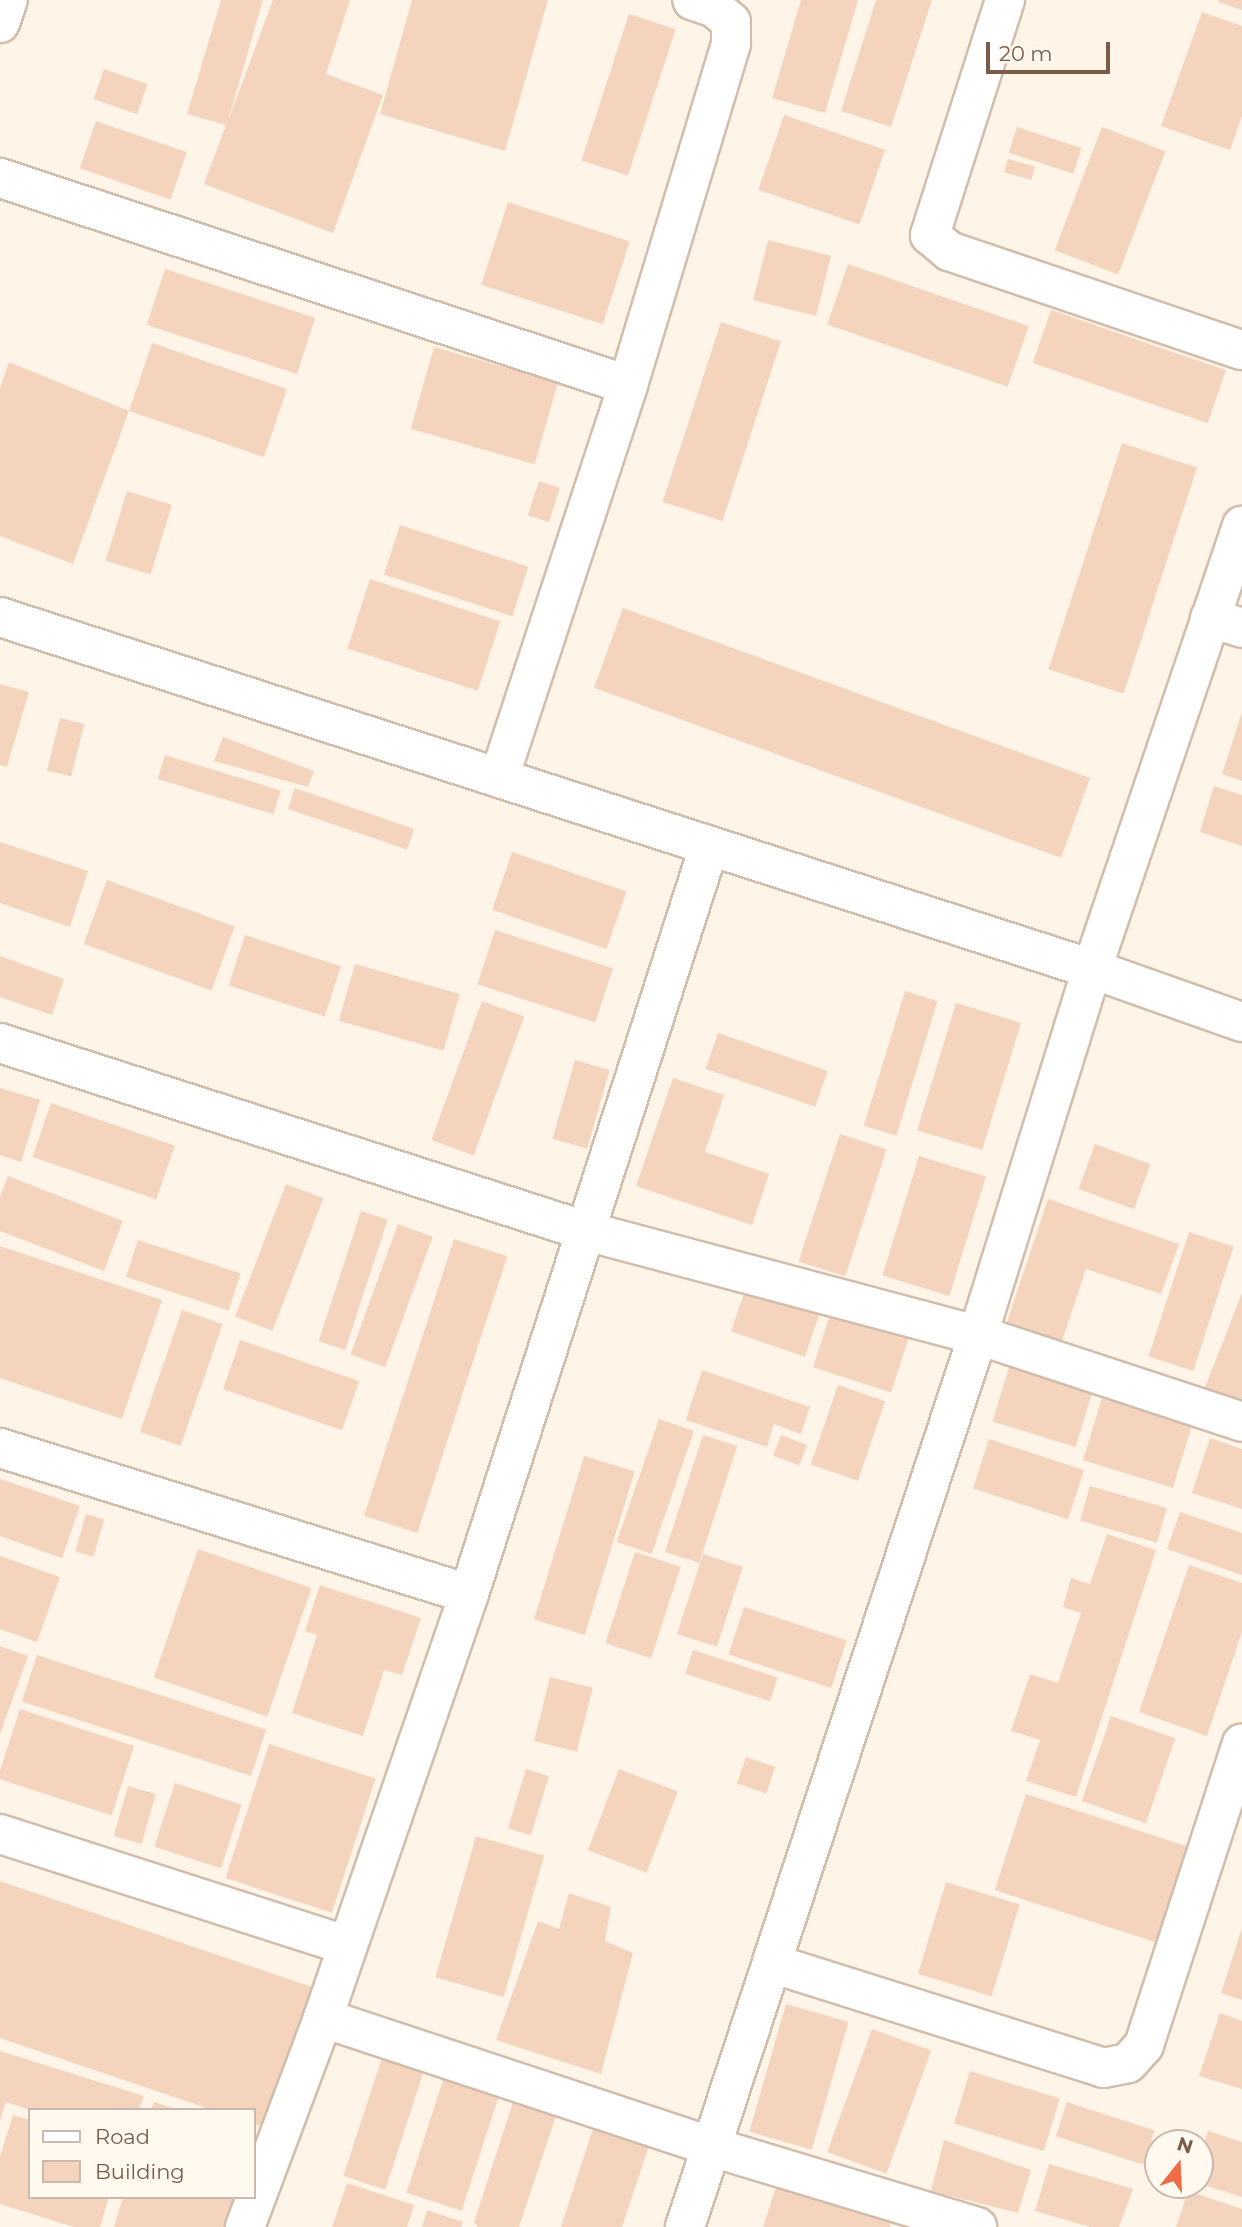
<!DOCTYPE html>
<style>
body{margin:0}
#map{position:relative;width:1242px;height:2227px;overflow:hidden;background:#fef5e8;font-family:Montserrat,sans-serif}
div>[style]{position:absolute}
.building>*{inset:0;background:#f5d4bd;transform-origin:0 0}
.roads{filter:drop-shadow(2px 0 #d1bdac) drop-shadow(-2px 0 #d1bdac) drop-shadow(0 2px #d1bdac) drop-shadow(0 -2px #d1bdac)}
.minor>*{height:38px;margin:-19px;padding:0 19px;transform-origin:19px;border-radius:19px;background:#fff}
span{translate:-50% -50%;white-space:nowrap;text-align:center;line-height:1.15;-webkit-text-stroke:7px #fff9ef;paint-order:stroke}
.legend{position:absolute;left:28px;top:2108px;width:228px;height:91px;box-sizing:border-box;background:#fff9ef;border:2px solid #cabaad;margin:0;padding:9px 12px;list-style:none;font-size:21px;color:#7a5b49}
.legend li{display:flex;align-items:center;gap:14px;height:35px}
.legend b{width:35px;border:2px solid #cabaad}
.north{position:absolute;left:1144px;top:2129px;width:70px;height:70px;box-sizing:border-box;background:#fff9ef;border:2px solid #cabaad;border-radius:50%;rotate:18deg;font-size:19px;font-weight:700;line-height:28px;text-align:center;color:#7a5b49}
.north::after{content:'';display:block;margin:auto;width:24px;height:32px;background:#ef6d46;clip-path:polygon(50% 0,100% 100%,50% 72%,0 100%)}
.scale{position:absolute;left:986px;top:42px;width:124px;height:32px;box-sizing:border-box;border:4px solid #7a5b49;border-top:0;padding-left:9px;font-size:21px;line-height:24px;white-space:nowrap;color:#7a5b49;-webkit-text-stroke:5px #fff9ef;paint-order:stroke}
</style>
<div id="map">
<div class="building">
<i style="clip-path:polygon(221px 0,263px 0,228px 121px,273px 0,350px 0,326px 74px,383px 95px,333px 233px,204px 184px,226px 125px,187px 114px)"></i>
<i style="clip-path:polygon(412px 0,548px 0,505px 151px,380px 114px)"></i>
<i style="clip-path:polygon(801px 0,858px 0,825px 113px,772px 98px)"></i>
<i style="clip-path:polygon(876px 0,932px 0,891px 127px,841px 111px)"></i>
<i style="clip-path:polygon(1219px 0,1242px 0,1242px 10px,1218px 2px)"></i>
<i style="clip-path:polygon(1202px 12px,1242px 26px,1242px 116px,1230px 150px,1161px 126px)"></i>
<i style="left:629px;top:14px;width:49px;height:154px;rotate:18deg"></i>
<i style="left:104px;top:69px;width:46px;height:32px;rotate:19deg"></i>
<i style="left:784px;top:115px;width:107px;height:79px;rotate:19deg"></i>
<i style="left:96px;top:121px;width:96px;height:50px;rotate:19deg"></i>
<i style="left:1017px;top:127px;width:68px;height:27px;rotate:18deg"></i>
<i style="left:1102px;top:127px;width:68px;height:132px;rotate:21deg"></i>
<i style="left:1008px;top:159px;width:28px;height:14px;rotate:15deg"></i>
<i style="left:508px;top:202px;width:128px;height:87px;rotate:18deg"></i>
<i style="left:768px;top:240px;width:65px;height:62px;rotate:14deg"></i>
<i style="left:848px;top:264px;width:191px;height:64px;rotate:19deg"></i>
<i style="left:165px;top:269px;width:158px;height:59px;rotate:18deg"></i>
<i style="left:1051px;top:310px;width:185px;height:56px;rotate:19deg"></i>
<i style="left:721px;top:322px;width:63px;height:189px;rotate:18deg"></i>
<i style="clip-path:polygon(152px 343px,287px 389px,264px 457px,129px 411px,73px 564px,0 536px,0 388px,9px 362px,129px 411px)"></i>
<i style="left:434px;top:347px;width:129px;height:85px;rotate:16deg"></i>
<i style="left:1122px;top:443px;width:79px;height:238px;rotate:18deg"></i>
<i style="left:539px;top:481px;width:22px;height:36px;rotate:18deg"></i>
<i style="left:127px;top:491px;width:47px;height:73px;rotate:17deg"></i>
<i style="left:400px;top:525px;width:135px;height:52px;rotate:18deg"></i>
<i style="left:370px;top:579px;width:137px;height:73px;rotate:18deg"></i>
<i style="left:623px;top:608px;width:497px;height:85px;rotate:20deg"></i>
<i style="clip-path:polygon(0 684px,29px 692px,7px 767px,0 765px)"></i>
<i style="clip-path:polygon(1242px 712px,1242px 781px,1222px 774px)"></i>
<i style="left:60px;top:718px;width:25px;height:54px;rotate:14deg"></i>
<i style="clip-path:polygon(223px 737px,314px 771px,308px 787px,214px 761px)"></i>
<i style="left:165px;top:755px;width:121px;height:25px;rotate:17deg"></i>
<i style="clip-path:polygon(1214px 786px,1242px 795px,1242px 846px,1200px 832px)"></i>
<i style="left:295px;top:788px;width:126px;height:22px;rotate:19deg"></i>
<i style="clip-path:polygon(0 842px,88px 871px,70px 927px,0 903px)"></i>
<i style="left:512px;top:852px;width:121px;height:61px;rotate:19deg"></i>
<i style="left:107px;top:880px;width:136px;height:68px;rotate:20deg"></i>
<i style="left:495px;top:930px;width:124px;height:57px;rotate:18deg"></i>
<i style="left:245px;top:935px;width:101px;height:53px;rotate:18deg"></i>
<i style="clip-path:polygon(0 956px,64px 979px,52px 1015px,0 997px)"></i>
<i style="left:355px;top:964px;width:109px;height:59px;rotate:16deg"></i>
<i style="left:905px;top:991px;width:34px;height:141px;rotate:17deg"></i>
<i style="left:482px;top:1001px;width:45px;height:148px;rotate:20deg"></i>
<i style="left:956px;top:1003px;width:68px;height:133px;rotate:17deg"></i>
<i style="left:718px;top:1033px;width:116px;height:38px;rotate:19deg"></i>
<i style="left:575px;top:1060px;width:36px;height:82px;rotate:16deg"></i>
<i style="clip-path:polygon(673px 1078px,724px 1095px,705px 1152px,769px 1174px,752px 1225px,636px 1186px)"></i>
<i style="clip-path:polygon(0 1088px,40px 1100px,21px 1162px,0 1155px)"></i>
<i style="left:51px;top:1103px;width:131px;height:57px;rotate:19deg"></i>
<i style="left:840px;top:1134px;width:49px;height:134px;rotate:18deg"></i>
<i style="left:1095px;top:1144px;width:59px;height:48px;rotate:20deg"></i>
<i style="left:919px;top:1156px;width:70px;height:125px;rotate:17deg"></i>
<i style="clip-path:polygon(8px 1176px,123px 1221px,104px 1271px,0 1231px,0 1197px)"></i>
<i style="left:286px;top:1184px;width:40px;height:142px;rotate:21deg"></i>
<i style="clip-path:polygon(1048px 1199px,1179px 1244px,1161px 1294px,1086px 1269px,1061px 1344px,1006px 1325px)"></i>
<i style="left:361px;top:1211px;width:28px;height:137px;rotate:18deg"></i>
<i style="left:398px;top:1224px;width:37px;height:139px;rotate:20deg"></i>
<i style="left:1189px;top:1232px;width:47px;height:131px;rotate:18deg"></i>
<i style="left:454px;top:1239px;width:56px;height:291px;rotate:18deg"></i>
<i style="left:138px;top:1240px;width:108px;height:39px;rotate:18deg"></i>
<i style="clip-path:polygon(0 1246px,162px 1300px,122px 1419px,0 1378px)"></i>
<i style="left:747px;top:1285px;width:78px;height:49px;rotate:19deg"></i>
<i style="clip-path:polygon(1242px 1293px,1242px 1402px,1204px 1390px)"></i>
<i style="left:182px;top:1310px;width:43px;height:129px;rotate:19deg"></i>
<i style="left:831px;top:1312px;width:82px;height:58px;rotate:18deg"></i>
<i style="left:240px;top:1340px;width:126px;height:52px;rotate:19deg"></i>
<i style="left:1009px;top:1367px;width:87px;height:57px;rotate:17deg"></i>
<i style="clip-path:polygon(702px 1370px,810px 1407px,801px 1434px,774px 1424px,767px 1447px,686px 1420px)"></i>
<i style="left:838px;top:1385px;width:50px;height:84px;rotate:19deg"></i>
<i style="left:1102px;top:1398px;width:94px;height:65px;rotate:17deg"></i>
<i style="left:659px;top:1419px;width:37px;height:130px;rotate:19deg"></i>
<i style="left:703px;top:1435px;width:36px;height:123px;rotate:18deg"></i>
<i style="left:781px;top:1435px;width:28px;height:22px;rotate:21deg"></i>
<i style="clip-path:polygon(1210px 1438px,1242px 1449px,1242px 1509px,1192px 1493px)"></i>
<i style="left:989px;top:1439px;width:100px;height:52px;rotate:18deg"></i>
<i style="left:584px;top:1456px;width:53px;height:171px;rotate:17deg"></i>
<i style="clip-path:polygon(0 1479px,80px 1506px,62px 1558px,0 1536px)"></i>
<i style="left:1090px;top:1486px;width:80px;height:36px;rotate:16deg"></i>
<i style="clip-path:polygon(1180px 1512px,1242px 1533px,1242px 1575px,1167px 1549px)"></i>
<i style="left:86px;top:1514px;width:19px;height:39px;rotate:16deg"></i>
<i style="clip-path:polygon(1107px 1534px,1156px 1550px,1076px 1797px,1026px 1781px,1040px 1740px,1011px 1731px,1030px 1674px,1058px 1683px,1081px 1613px,1063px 1607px,1071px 1578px,1090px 1584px)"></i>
<i style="left:198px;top:1549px;width:120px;height:136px;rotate:19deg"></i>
<i style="left:635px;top:1552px;width:48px;height:96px;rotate:18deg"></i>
<i style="left:703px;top:1554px;width:42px;height:84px;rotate:18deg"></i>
<i style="clip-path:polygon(0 1556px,60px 1577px,37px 1642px,0 1629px)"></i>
<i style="clip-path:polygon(1189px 1565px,1242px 1583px,1242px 1632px,1207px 1736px,1139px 1712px)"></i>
<i style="clip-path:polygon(320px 1585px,421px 1618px,402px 1675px,384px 1670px,363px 1736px,292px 1713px,317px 1635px,305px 1631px)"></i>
<i style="left:744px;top:1607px;width:108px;height:50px;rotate:18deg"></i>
<i style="clip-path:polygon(0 1646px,28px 1656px,0 1734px)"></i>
<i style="left:693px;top:1650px;width:89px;height:25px;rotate:18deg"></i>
<i style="left:37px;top:1655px;width:241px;height:49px;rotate:18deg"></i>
<i style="left:550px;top:1677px;width:44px;height:66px;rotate:14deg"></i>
<i style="left:20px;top:1709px;width:120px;height:73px;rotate:18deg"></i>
<i style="left:1111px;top:1716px;width:68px;height:90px;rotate:19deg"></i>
<i style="left:269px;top:1744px;width:112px;height:141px;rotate:18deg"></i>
<i style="left:746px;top:1757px;width:31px;height:28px;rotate:19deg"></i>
<i style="left:526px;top:1769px;width:24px;height:62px;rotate:17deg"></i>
<i style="left:619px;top:1769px;width:63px;height:87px;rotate:21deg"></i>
<i style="left:175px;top:1783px;width:70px;height:67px;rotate:18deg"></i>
<i style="left:128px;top:1786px;width:29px;height:52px;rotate:16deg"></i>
<i style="left:1026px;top:1794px;width:174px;height:101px;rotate:18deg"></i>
<i style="left:476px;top:1836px;width:71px;height:147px;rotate:16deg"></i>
<i style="clip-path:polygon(0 1881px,315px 1988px,268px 2129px,254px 2124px,254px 2110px,212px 2110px,0 2038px)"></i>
<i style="left:946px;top:1882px;width:77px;height:96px;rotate:17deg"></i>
<i style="clip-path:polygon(569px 1893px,611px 1907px,605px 1941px,633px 1953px,601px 2074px,496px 2040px,538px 1921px,559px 1929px)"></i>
<i style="clip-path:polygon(1242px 1928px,1242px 2000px,1221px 1993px)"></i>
<i style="left:786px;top:2004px;width:65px;height:133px;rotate:16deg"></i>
<i style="clip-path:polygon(1220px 2013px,1242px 2021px,1242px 2089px,1199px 2076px)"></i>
<i style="left:872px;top:2029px;width:63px;height:131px;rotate:20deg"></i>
<i style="left:387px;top:2042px;width:44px;height:141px;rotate:18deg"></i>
<i style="clip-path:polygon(0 2051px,144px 2096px,139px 2110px,30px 2110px,6px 2102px,0 2121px)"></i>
<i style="left:446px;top:2071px;width:58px;height:128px;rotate:18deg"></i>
<i style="left:970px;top:2071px;width:94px;height:55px;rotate:17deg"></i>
<i style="clip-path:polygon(516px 2093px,559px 2107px,519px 2227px,478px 2227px,474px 2222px)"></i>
<i style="clip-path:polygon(154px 2102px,176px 2109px,176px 2110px,151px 2110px)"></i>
<i style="left:1067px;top:2102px;width:92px;height:36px;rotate:18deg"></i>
<i style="clip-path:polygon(13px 2115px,30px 2120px,30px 2197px,109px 2197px,100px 2227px,74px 2227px,0 2204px,0 2156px)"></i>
<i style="clip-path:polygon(596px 2119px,652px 2137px,622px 2227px,561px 2227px)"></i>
<i style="clip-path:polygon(1208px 2131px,1242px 2142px,1242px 2197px,1200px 2184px,1200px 2156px)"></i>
<i style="clip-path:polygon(944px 2140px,1031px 2170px,1018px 2213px,931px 2191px)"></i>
<i style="clip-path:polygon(1049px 2164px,1133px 2189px,1119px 2227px,1090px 2227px,1035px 2211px)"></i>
<i style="clip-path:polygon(780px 2174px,895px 2210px,890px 2227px,763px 2227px)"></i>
<i style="clip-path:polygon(347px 2183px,414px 2205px,407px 2227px,332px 2227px)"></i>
<i style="clip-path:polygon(1188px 2191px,1242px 2209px,1242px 2227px,1176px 2227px)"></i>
<i style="clip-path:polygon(123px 2197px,246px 2197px,236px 2227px,114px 2227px)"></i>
<i style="clip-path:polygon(427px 2210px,463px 2222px,461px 2227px,422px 2227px)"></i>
</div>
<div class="roads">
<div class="minor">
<i style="left:1005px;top:0;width:247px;rotate:107.7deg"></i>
<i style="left:930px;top:235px;width:25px;rotate:40deg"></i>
<i style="left:949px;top:251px;width:309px;rotate:18.7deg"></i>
<i style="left:0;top:23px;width:24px;rotate:-71deg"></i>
<i style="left:0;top:178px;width:661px;rotate:18.24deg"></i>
<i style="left:0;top:617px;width:1147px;rotate:17.87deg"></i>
<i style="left:1092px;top:969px;width:159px;rotate:19.5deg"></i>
<i style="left:1210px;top:618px;width:34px;rotate:17deg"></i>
<i style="left:499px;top:778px;width:414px;rotate:-71.8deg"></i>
<i style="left:628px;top:385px;width:357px;rotate:-73.2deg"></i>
<i style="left:731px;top:43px;width:21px;rotate:-90deg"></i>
<i style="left:731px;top:22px;width:21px;rotate:-139deg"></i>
<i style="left:715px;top:8px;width:24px;rotate:-161deg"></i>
<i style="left:0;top:1043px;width:615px;rotate:17.79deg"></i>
<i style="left:586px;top:1231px;width:406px;rotate:14.9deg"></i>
<i style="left:978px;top:1335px;width:278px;rotate:18.2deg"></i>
<i style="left:0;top:1448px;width:491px;rotate:17.3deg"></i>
<i style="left:0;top:1834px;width:362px;rotate:17.8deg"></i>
<i style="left:774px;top:1964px;width:345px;rotate:17.5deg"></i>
<i style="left:1103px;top:2068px;width:25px;rotate:-11deg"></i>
<i style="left:1128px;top:2063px;width:24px;rotate:-48deg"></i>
<i style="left:1144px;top:2045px;width:317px;rotate:-72deg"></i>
<i style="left:323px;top:2018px;width:410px;rotate:18.3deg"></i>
<i style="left:712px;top:2147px;width:277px;rotate:16.8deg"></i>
<i style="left:245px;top:2227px;width:223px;rotate:-69.5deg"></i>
<i style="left:323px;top:2018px;width:448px;rotate:-71deg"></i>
<i style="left:469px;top:1594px;width:785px;rotate:-72.19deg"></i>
<i style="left:685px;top:2227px;width:939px;rotate:-71.82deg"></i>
<i style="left:978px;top:1335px;width:383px;rotate:-72.7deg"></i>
<i style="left:1092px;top:969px;width:468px;rotate:-71.3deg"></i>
</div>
</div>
<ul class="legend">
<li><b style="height:9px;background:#fff"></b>Road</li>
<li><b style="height:19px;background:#f5d4bd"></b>Building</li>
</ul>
<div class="north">N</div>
<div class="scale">20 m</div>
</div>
